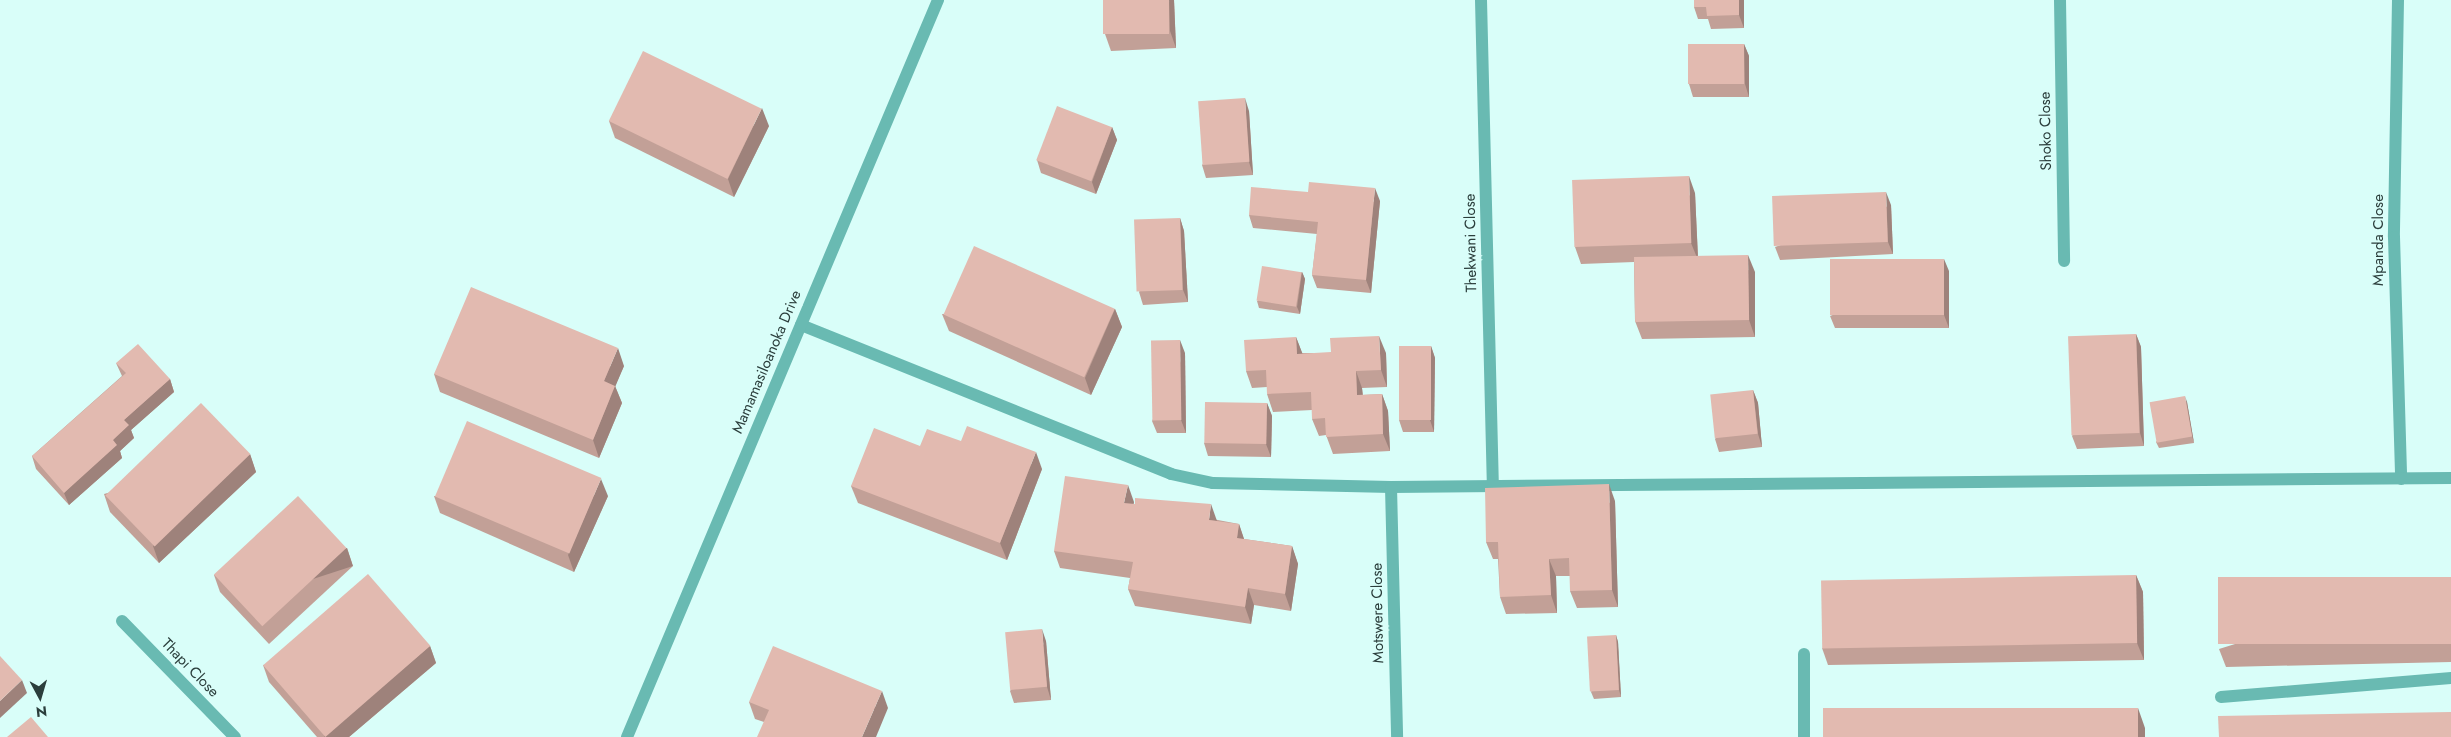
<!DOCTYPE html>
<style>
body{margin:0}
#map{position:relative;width:2451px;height:737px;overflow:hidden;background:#d9fef9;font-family:Jost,sans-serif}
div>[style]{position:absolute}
.lane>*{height:12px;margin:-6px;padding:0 6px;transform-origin:6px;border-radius:6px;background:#69bab2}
.street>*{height:12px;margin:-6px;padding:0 6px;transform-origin:6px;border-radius:6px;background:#69bab2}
.wall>*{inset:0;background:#c2a097}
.shaded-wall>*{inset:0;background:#9e827b;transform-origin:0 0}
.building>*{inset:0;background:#e2bab0;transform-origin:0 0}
span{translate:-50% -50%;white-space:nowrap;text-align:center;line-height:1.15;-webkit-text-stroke:5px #d9fef9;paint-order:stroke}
.street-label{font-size:15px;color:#2b3e3c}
.north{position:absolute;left:15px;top:672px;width:50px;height:50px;-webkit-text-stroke:4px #d9fef9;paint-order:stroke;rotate:174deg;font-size:14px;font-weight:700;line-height:20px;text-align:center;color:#2b3e3c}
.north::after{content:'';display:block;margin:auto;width:18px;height:22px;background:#2b3e3c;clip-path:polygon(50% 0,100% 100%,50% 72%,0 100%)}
</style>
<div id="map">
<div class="lane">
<i style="left:2221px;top:697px;width:231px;rotate:-4.7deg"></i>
<i style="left:1804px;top:737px;width:83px;rotate:-90deg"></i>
</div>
<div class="street">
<i style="left:1481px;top:0;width:485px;rotate:88.6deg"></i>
<i style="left:2060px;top:0;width:261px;rotate:89.1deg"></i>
<i style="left:2398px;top:0;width:237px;rotate:91deg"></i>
<i style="left:2394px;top:237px;width:242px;rotate:88.3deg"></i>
<i style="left:801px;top:325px;width:399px;rotate:21.9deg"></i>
<i style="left:1171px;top:474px;width:43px;rotate:12.1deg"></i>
<i style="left:1213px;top:483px;width:178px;rotate:1.3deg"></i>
<i style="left:1391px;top:487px;width:1060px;rotate:-0.49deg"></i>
<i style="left:1391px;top:487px;width:250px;rotate:88.6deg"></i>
<i style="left:122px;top:621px;width:162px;rotate:45.8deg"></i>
<i style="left:627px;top:737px;width:800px;rotate:-67.12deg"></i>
</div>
<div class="wall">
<i style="clip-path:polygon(1174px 0,1176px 48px,1111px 51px,1105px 34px)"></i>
<i style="clip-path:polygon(1694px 0,1744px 0,1744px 28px,1711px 29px,1708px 19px,1698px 19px,1694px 7px)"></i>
<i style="clip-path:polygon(1744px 44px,1749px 56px,1749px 97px,1693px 97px,1689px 84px)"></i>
<i style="clip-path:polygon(1249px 111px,1253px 175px,1206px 178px,1202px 165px)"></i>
<i style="clip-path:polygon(609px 121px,769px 126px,734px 197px,615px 138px)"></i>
<i style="clip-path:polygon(1112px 127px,1117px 140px,1096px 194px,1041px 173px,1037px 160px)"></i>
<i style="clip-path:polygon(1695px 193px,1698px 256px,1755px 272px,1755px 337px,1642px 339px,1635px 321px,1634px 262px,1581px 264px,1575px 247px)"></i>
<i style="clip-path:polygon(1380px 201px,1371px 293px,1317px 288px,1312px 275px,1317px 234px,1253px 228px,1249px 215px)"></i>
<i style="clip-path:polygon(1891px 205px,1893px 254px,1780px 260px,1775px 247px)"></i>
<i style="clip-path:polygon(1180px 218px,1184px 231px,1188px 302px,1143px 305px,1139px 292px)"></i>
<i style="clip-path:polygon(1949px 271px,1949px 328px,1835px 328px,1830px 316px)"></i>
<i style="clip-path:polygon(1302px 272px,1305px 279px,1300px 314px,1259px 308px,1257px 301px)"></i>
<i style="clip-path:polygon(1115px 309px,1122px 327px,1091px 395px,949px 331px,942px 314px)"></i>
<i style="clip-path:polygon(2136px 334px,2141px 347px,2144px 446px,2077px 449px,2072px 436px)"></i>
<i style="clip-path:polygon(1296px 337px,1302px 353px,1386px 353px,1387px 387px,1362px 388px,1363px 395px,1382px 394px,1388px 411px,1390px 451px,1333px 454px,1326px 435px,1319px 436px,1312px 419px,1312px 410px,1273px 412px,1267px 394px,1267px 387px,1252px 388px,1246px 371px)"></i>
<i style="clip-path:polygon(1431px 346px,1435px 358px,1434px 432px,1403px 432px,1399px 420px)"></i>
<i style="clip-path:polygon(1185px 353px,1186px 433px,1157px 433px,1152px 421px)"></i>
<i style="clip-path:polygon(116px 363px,170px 379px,174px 392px,131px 430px,134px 438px,120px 451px,122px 458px,69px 505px,36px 469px,32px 456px,122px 376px)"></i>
<i style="clip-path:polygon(624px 366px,615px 386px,622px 403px,599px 458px,440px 392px,434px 374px)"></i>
<i style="clip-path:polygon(1753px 390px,1758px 403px,1762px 447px,1719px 452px,1715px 439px)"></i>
<i style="clip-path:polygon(2187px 402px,2194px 443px,2159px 448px,2156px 442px)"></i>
<i style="clip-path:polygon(1267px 403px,1272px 416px,1271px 457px,1208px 456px,1204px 443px)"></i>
<i style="clip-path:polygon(961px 441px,1042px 469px,1007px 560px,858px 503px,851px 486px,920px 446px)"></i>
<i style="clip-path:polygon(250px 454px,256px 472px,159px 563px,110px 512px,104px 494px)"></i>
<i style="clip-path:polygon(434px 496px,608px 496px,574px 572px,440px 513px)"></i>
<i style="clip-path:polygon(1615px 501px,1618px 607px,1577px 608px,1570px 591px,1570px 576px,1556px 576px,1557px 613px,1506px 614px,1500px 597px,1498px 559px,1493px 559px,1486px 542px)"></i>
<i style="clip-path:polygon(1134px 502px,1133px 504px,1239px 524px,1244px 539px,1292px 546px,1298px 564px,1291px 611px,1254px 605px,1251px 624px,1135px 606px,1128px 589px,1130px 578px,1060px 568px,1054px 551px)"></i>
<i style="clip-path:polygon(347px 548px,353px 566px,269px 644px,220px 592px,214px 575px)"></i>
<i style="clip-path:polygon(2136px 575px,2143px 592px,2144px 660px,1828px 665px,1822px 648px)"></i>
<i style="clip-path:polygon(2451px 577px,2451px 662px,2226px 667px,2219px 649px)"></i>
<i style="clip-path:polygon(1616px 635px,1618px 642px,1621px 697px,1594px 699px,1591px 692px)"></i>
<i style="clip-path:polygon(1046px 641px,1051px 700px,1014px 703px,1010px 691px)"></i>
<i style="clip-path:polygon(430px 646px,436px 663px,349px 737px,317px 737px,269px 682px,263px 665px)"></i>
<i style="clip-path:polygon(749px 702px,888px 708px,764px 722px,755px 719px)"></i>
</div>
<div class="shaded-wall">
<i style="clip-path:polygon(1169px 0,1174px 0,1176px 48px,1170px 31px)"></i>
<i style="clip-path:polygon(1739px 0,1744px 0,1744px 28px,1739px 15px)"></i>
<i style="clip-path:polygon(1744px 44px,1749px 56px,1749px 97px,1745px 84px)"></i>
<i style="clip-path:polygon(1245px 98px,1249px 111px,1253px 175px,1249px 162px)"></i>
<i style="clip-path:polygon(762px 108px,769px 126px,734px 197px,728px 179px)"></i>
<i style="clip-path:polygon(1112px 127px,1117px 140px,1096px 194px,1092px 182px)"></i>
<i style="clip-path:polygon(1689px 176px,1695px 193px,1698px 260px,1691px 243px)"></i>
<i style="clip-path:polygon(1375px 188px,1380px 201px,1371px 293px,1366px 280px)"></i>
<i style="clip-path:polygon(1886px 192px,1891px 205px,1893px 254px,1888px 242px)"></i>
<i style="clip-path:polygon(1180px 218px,1184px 231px,1188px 302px,1183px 290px)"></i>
<i style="clip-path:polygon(1748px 255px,1755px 272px,1755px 337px,1749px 320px)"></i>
<i style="clip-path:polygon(1944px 259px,1949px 271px,1949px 328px,1944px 315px)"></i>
<i style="clip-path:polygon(1302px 272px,1305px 279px,1300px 314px,1297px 307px)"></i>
<i style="clip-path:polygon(1115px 309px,1122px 327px,1091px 395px,1085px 378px)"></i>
<i style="clip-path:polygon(2136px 334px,2141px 347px,2144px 446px,2140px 433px)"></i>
<i style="clip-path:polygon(1379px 336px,1386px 353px,1387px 387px,1381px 370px)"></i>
<i style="clip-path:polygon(1296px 337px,1303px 355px,1297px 354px)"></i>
<i style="clip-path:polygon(1180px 340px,1185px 353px,1186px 433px,1181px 420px)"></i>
<i style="clip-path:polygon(1431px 346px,1435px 358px,1434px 432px,1430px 420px)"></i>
<i style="clip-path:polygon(618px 348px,624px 366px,610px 399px,604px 381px)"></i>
<i style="clip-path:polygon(1356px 371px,1362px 388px,1364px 412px,1357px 395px)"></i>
<i style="clip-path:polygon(170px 379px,174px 392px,131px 430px,134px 438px,120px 451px,122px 458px,69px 505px,64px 493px,113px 440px,124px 420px)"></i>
<i style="clip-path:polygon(615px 386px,622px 403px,599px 458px,593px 440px)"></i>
<i style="clip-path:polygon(1753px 390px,1758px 403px,1762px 447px,1758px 434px)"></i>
<i style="clip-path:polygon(1382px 394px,1388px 411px,1390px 451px,1383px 434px)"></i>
<i style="clip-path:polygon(2185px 396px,2187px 402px,2194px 443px,2192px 436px)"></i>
<i style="clip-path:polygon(1267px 403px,1272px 416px,1271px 457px,1266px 444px)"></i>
<i style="clip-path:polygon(1036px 452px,1042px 469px,1007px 560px,1000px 543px)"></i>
<i style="clip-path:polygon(250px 454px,256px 472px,159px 563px,153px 546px)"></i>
<i style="clip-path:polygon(601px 479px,608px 496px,574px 572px,568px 555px)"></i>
<i style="clip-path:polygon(1609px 484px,1615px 501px,1618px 607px,1612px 590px)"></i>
<i style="clip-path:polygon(1128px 485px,1134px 502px,1131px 520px,1124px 503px)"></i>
<i style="clip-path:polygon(1211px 504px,1217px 521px,1209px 520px)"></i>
<i style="clip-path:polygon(1239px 524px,1245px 542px,1237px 538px)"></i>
<i style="clip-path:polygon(1292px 546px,1298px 564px,1291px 611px,1285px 594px)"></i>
<i style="left:347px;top:548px;width:19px;height:115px;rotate:72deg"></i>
<i style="clip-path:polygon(1549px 559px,1556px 576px,1557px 613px,1551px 595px)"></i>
<i style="clip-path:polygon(2136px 575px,2143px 592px,2144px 660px,2137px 643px)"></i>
<i style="clip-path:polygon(1248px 588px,1254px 605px,1251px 624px,1245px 607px)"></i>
<i style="clip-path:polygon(1042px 629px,1046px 641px,1051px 700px,1047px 687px)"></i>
<i style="clip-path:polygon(1616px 635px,1618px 642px,1621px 697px,1619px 690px)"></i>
<i style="clip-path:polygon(430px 646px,436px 663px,349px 737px,325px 737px,324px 736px)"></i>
<i style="clip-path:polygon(22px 680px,27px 693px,0 718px,0 701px)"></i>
<i style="clip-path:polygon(882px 691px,888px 708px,876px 737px,862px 737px)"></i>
<i style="clip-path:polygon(2138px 708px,2145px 728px,2145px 737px,2138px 737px)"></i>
</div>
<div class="building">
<i style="left:1103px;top:0;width:66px;height:34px"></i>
<i style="clip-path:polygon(1694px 0,1739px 0,1739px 15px,1707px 16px,1706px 7px,1694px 7px)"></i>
<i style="left:1688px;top:44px;width:56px;height:40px"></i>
<i style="left:643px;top:51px;width:132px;height:78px;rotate:26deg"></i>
<i style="left:1245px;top:98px;width:64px;height:47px;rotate:86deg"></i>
<i style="left:1057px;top:106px;width:59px;height:58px;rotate:21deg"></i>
<i style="left:1689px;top:176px;width:67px;height:117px;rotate:88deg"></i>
<i style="clip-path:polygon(1309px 182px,1375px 188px,1366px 280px,1312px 275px,1318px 222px,1249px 215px,1251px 187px,1308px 192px)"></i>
<i style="left:1886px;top:192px;width:50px;height:114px;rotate:88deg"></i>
<i style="left:1180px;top:218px;width:72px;height:46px;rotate:88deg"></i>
<i style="left:974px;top:246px;width:154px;height:75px;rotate:24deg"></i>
<i style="left:1748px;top:255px;width:65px;height:114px;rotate:89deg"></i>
<i style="left:1944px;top:259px;width:56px;height:114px;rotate:90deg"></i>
<i style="left:1262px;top:266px;width:40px;height:35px;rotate:9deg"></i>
<i style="clip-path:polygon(471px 287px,618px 348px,604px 381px,615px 386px,593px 440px,434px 374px)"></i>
<i style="left:2136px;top:334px;width:99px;height:68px;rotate:88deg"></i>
<i style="clip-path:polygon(1379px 336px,1381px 370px,1356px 371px,1357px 395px,1382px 394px,1383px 434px,1326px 437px,1325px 418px,1312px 419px,1311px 392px,1267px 394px,1266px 370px,1246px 371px,1244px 340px,1296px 337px,1297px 354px,1331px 352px,1330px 338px)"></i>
<i style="left:1180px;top:340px;width:80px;height:29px;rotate:89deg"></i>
<i style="clip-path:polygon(138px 344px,170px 379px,124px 420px,129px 425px,113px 440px,117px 445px,64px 493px,32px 456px,126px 373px,116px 363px)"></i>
<i style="left:1399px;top:346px;width:32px;height:74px"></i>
<i style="left:1753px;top:390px;width:44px;height:43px;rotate:84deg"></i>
<i style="left:2185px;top:396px;width:41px;height:36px;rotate:80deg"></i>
<i style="left:1205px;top:402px;width:62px;height:41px;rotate:1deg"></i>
<i style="left:201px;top:403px;width:71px;height:133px;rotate:46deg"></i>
<i style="left:467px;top:421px;width:146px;height:82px;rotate:23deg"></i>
<i style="clip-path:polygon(967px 426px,1036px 452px,1000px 543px,851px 486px,874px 428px,920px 446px,927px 429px,961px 441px)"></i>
<i style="clip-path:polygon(1065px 476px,1128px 485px,1124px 503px,1135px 504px,1135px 498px,1211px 504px,1209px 520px,1239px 524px,1237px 538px,1292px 546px,1285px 594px,1248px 588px,1245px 607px,1128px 589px,1133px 562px,1054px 551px)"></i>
<i style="clip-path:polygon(1609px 484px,1612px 590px,1570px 591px,1569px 558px,1549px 559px,1551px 595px,1500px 597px,1498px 542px,1486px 542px,1485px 488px)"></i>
<i style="left:298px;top:496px;width:71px;height:115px;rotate:47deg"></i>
<i style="left:368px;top:574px;width:95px;height:139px;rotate:49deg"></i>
<i style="left:2136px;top:575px;width:68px;height:315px;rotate:89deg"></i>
<i style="left:2451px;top:577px;width:67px;height:233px;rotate:90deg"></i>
<i style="left:1042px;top:629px;width:58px;height:37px;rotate:85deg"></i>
<i style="left:1616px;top:635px;width:55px;height:29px;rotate:87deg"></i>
<i style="clip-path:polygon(773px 646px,882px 691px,862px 737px,757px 737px,769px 710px,749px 702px)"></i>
<i style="clip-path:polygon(0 656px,22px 680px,0 701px)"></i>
<i style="left:2138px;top:708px;width:29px;height:315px;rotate:90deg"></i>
<i style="clip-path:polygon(2451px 712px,2451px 737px,2219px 737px,2218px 716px)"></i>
<i style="clip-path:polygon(31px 717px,48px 737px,7px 737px)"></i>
</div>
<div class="street-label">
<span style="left:2046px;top:131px;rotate:-91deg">Shoko Close</span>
<span style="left:2379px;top:240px;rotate:-90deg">Mpanda Close</span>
<span style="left:1471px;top:243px;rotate:-91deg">Thekwani Close</span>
<span style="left:767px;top:362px;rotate:-67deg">Mamamasiloanoka Drive</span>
<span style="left:1378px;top:613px;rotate:-91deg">Motswere Close</span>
<span style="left:190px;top:668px;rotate:46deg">Thapi Close</span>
</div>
<div class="north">N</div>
</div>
